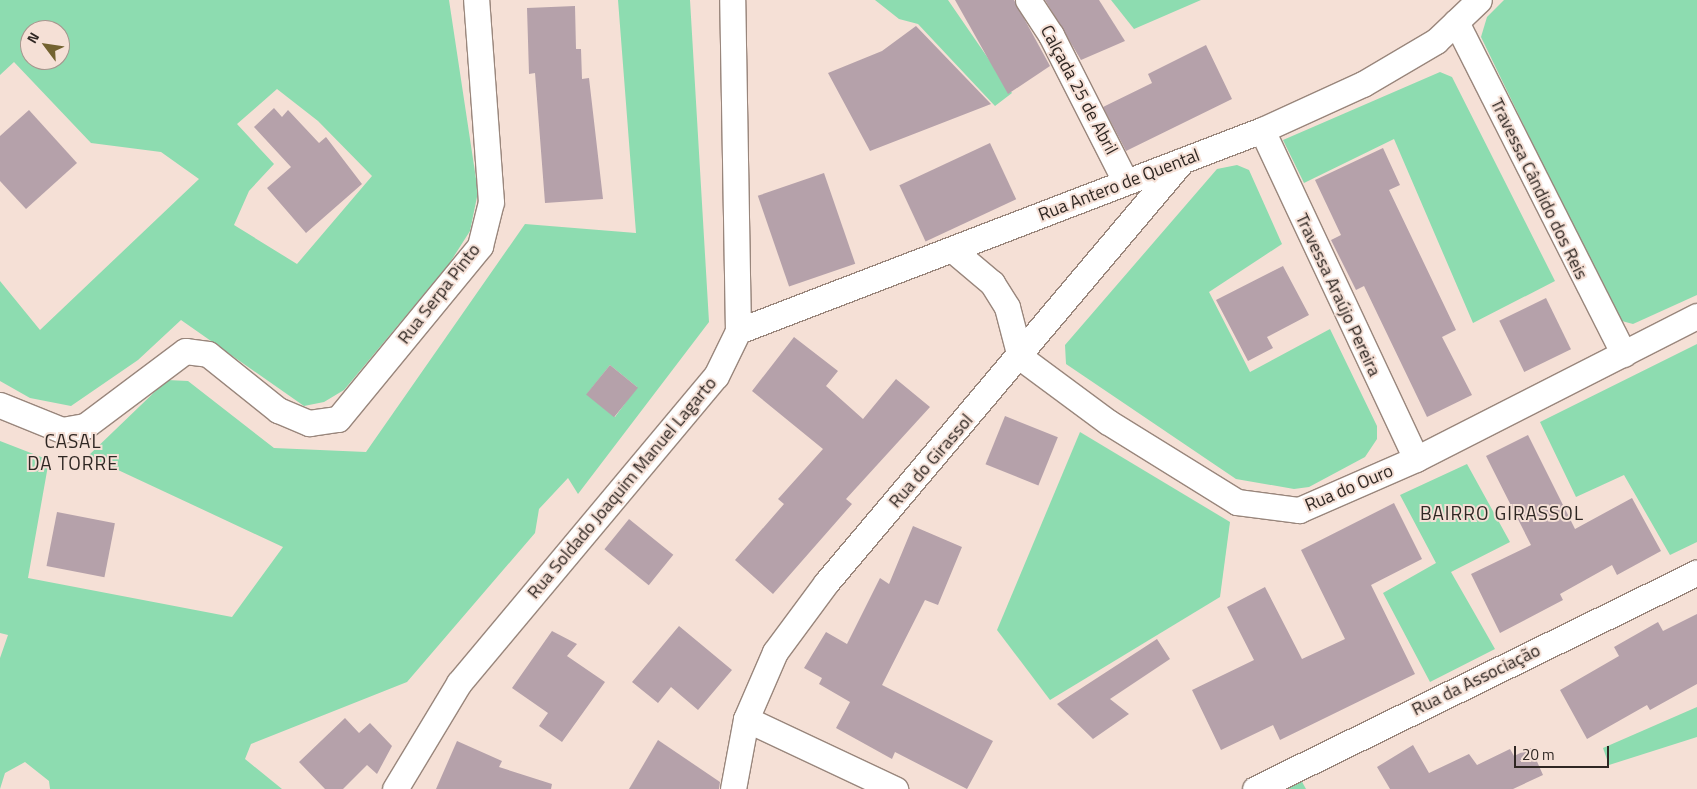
<!DOCTYPE html>
<meta charset="utf-8">
<style>
body{margin:0}
#map{position:relative;width:1697px;height:789px;overflow:hidden;background:#f5e0d6;font-family:"Titillium Web",sans-serif}
div>[style]{position:absolute}
.green>*{inset:0;background:#8ddcb0}
.building>*{inset:0;background:#b5a1aa;transform-origin:0 0}
.roads{filter:drop-shadow(1px 0 #99867c) drop-shadow(-1px 0 #99867c) drop-shadow(0 1px #99867c) drop-shadow(0 -1px #99867c)}
.street>*{height:25px;margin:-12.5px;padding:0 12.5px;transform-origin:12.5px;border-radius:12.5px;background:#fff}
span{translate:-50% -50%;white-space:nowrap;text-align:center;line-height:1.15;-webkit-text-stroke:4px #f5e0d6;paint-order:stroke}
.street-label{font-size:18px;color:#2f2723}
.neighbourhood-label{font-size:19px;color:#2f2723;letter-spacing:1px}
.north{position:absolute;left:20px;top:20px;width:50px;height:50px;box-sizing:border-box;background:#f5e0d6;border:1px solid #a6968e;border-radius:50%;rotate:301deg;font-size:14px;font-weight:700;line-height:20px;text-align:center;color:#2f2723}
.north::after{content:'';display:block;margin:auto;width:18px;height:22px;background:#736230;clip-path:polygon(50% 0,100% 100%,50% 72%,0 100%)}
.scale{position:absolute;left:1514px;top:746px;width:95px;height:22px;box-sizing:border-box;border:2px solid #2f2723;border-top:0;padding-left:6px;font-size:15px;line-height:18px;white-space:nowrap;color:#2f2723;-webkit-text-stroke:4px #f5e0d6;paint-order:stroke}
</style>
<div id="map">
<div class="green">
<i style="clip-path:polygon(evenodd,0 0,449px 0,478px 192px,470px 231px,449px 264px,344px 390px,324px 402px,304px 406px,181px 320px,138px 360px,71px 406px,30px 398px,0 381px,0 281px,40px 330px,199px 179px,161px 152px,91px 143px,14px 62px,0 75px,0 0,30px 30px,60px 30px,60px 60px,30px 60px,30px 30px,0 0,277px 89px,318px 121px,372px 176px,297px 264px,234px 225px,249px 191px,274px 164px,237px 124px,277px 89px)"></i>
<i style="clip-path:polygon(evenodd,618px 0,690px 0,709px 322px,578px 494px,568px 478px,539px 509px,535px 533px,407px 682px,251px 744px,245px 759px,282px 789px,50px 789px,49px 781px,25px 762px,5px 773px,0 789px,0 658px,8px 635px,0 633px,0 441px,49px 460px,28px 578px,232px 617px,283px 547px,88px 456px,167px 380px,188px 381px,274px 448px,366px 452px,525px 224px,636px 233px,618px 0,610px 365px,637px 387px,615px 417px,587px 394px,610px 365px)"></i>
<i style="clip-path:polygon(875px 0,948px 0,1012px 93px,995px 106px,918px 24px,899px 19px)"></i>
<i style="clip-path:polygon(1111px 0,1201px 0,1134px 29px)"></i>
<i style="clip-path:polygon(1504px 0,1697px 0,1697px 295px,1633px 324px,1618px 320px,1481px 37px,1487px 17px)"></i>
<i style="clip-path:polygon(1440px 72px,1452px 77px,1555px 281px,1473px 323px,1394px 139px,1304px 183px,1283px 140px)"></i>
<i style="clip-path:polygon(1237px 165px,1249px 170px,1282px 244px,1209px 292px,1250px 372px,1330px 329px,1377px 426px,1377px 439px,1365px 457px,1309px 487px,1294px 489px,1236px 479px,1066px 364px,1065px 345px,1217px 169px)"></i>
<i style="clip-path:polygon(1697px 344px,1697px 542px,1670px 555px,1624px 475px,1576px 497px,1540px 422px)"></i>
<i style="clip-path:polygon(1080px 432px,1230px 522px,1220px 597px,1050px 700px,997px 630px)"></i>
<i style="clip-path:polygon(1467px 464px,1510px 542px,1451px 572px,1495px 649px,1430px 682px,1383px 593px,1436px 563px,1400px 495px)"></i>
<i style="clip-path:polygon(1697px 707px,1697px 737px,1609px 765px,1603px 748px)"></i>
<i style="clip-path:polygon(1301px 780px,1306px 789px,1281px 789px)"></i>
</div>
<div class="building">
<i style="clip-path:polygon(955px 0,1014px 0,1050px 66px,1008px 94px)"></i>
<i style="clip-path:polygon(1045px 0,1099px 0,1125px 41px,1081px 60px)"></i>
<i style="clip-path:polygon(575px 6px,576px 49px,581px 49px,582px 79px,589px 78px,603px 199px,545px 203px,535px 73px,529px 74px,527px 8px)"></i>
<i style="clip-path:polygon(916px 26px,991px 104px,870px 151px,828px 73px,882px 51px)"></i>
<i style="clip-path:polygon(1206px 45px,1232px 99px,1126px 151px,1103px 107px,1152px 83px,1148px 74px)"></i>
<i style="clip-path:polygon(274px 108px,282px 117px,288px 110px,319px 143px,326px 137px,362px 184px,306px 233px,267px 188px,291px 167px,254px 127px)"></i>
<i style="clip-path:polygon(29px 110px,77px 163px,26px 209px,0 181px,0 136px)"></i>
<i style="left:990px;top:143px;width:62px;height:100px;rotate:65deg"></i>
<i style="clip-path:polygon(1383px 148px,1400px 185px,1389px 190px,1456px 330px,1442px 337px,1472px 395px,1427px 417px,1364px 286px,1356px 290px,1331px 240px,1341px 235px,1315px 180px)"></i>
<i style="left:824px;top:173px;width:96px;height:70px;rotate:71deg"></i>
<i style="clip-path:polygon(1283px 266px,1309px 315px,1267px 337px,1273px 348px,1248px 361px,1216px 300px)"></i>
<i style="left:1546px;top:298px;width:57px;height:52px;rotate:64deg"></i>
<i style="clip-path:polygon(794px 337px,838px 371px,826px 386px,863px 419px,896px 379px,930px 407px,846px 499px,852px 504px,773px 594px,735px 560px,784px 504px,778px 499px,823px 449px,752px 391px)"></i>
<i style="left:610px;top:365px;width:36px;height:38px;rotate:39deg"></i>
<i style="left:1005px;top:416px;width:57px;height:52px;rotate:22deg"></i>
<i style="clip-path:polygon(1528px 435px,1575px 529px,1632px 498px,1661px 551px,1617px 575px,1612px 565px,1560px 594px,1563px 600px,1500px 633px,1471px 574px,1531px 545px,1486px 456px)"></i>
<i style="clip-path:polygon(1394px 503px,1422px 559px,1371px 585px,1415px 674px,1280px 740px,1273px 725px,1221px 750px,1192px 690px,1254px 660px,1227px 607px,1265px 587px,1302px 659px,1345px 639px,1301px 550px)"></i>
<i style="left:57px;top:512px;width:59px;height:55px;rotate:11deg"></i>
<i style="left:629px;top:519px;width:57px;height:39px;rotate:39deg"></i>
<i style="clip-path:polygon(913px 526px,962px 547px,938px 605px,925px 600px,882px 685px,993px 741px,967px 789px,895px 752px,892px 759px,836px 728px,850px 702px,819px 684px,822px 678px,804px 668px,826px 632px,847px 644px,880px 578px,889px 584px)"></i>
<i style="clip-path:polygon(1697px 614px,1697px 684px,1650px 710px,1647px 705px,1587px 739px,1560px 690px,1619px 656px,1614px 647px,1658px 622px,1663px 631px)"></i>
<i style="clip-path:polygon(679px 626px,732px 670px,698px 710px,671px 687px,658px 703px,632px 682px)"></i>
<i style="clip-path:polygon(552px 631px,577px 644px,567px 656px,605px 682px,562px 742px,539px 726px,548px 713px,512px 688px)"></i>
<i style="clip-path:polygon(1157px 639px,1170px 659px,1110px 699px,1129px 714px,1093px 739px,1057px 704px)"></i>
<i style="clip-path:polygon(345px 718px,359px 733px,370px 723px,392px 746px,377px 774px,367px 765px,343px 789px,325px 789px,299px 762px)"></i>
<i style="clip-path:polygon(658px 740px,720px 782px,719px 789px,629px 789px)"></i>
<i style="clip-path:polygon(457px 741px,502px 761px,499px 767px,552px 784px,551px 789px,436px 789px)"></i>
<i style="clip-path:polygon(1413px 745px,1429px 773px,1469px 754px,1477px 765px,1510px 749px,1514px 756px,1531px 748px,1543px 775px,1513px 789px,1390px 789px,1377px 767px)"></i>
</div>
<div class="roads">
<div class="street">
<i style="left:1028px;top:0;width:42px;rotate:56.7deg"></i>
<i style="left:1051px;top:35px;width:164px;rotate:63.1deg"></i>
<i style="left:1456px;top:22px;width:372px;rotate:63.2deg"></i>
<i style="left:1262px;top:130px;width:363px;rotate:64.9deg"></i>
<i style="left:954px;top:251px;width:50px;rotate:40.1deg"></i>
<i style="left:992px;top:283px;width:28px;rotate:58deg"></i>
<i style="left:1007px;top:307px;width:52px;rotate:75.4deg"></i>
<i style="left:1020px;top:357px;width:109px;rotate:36.5deg"></i>
<i style="left:1108px;top:422px;width:152px;rotate:31.8deg"></i>
<i style="left:1237px;top:502px;width:63px;rotate:7.4deg"></i>
<i style="left:1299px;top:510px;width:128px;rotate:-23.6deg"></i>
<i style="left:1416px;top:459px;width:315px;rotate:-27deg"></i>
<i style="left:738px;top:331px;width:561px;rotate:-20.99deg"></i>
<i style="left:1262px;top:130px;width:111px;rotate:-24.5deg"></i>
<i style="left:1363px;top:84px;width:85px;rotate:-30.5deg"></i>
<i style="left:1436px;top:41px;width:59px;rotate:-43.6deg"></i>
<i style="left:0;top:405px;width:67px;rotate:22deg"></i>
<i style="left:62px;top:430px;width:23px;rotate:-10deg"></i>
<i style="left:85px;top:426px;width:125px;rotate:-36.9deg"></i>
<i style="left:185px;top:351px;width:23px;rotate:7deg"></i>
<i style="left:208px;top:354px;width:90px;rotate:38.7deg"></i>
<i style="left:278px;top:410px;width:34px;rotate:23deg"></i>
<i style="left:309px;top:423px;width:29px;rotate:-8deg"></i>
<i style="left:338px;top:419px;width:224px;rotate:-50.6deg"></i>
<i style="left:480px;top:246px;width:45px;rotate:-76deg"></i>
<i style="left:491px;top:202px;width:203px;rotate:-94.2deg"></i>
<i style="left:746px;top:719px;width:165px;rotate:25.2deg"></i>
<i style="left:395px;top:789px;width:124px;rotate:-58.9deg"></i>
<i style="left:459px;top:683px;width:400px;rotate:-50.1deg"></i>
<i style="left:716px;top:376px;width:50px;rotate:-63.9deg"></i>
<i style="left:738px;top:331px;width:331px;rotate:-91deg"></i>
<i style="left:733px;top:789px;width:71px;rotate:-79.5deg"></i>
<i style="left:746px;top:719px;width:73px;rotate:-66.6deg"></i>
<i style="left:775px;top:652px;width:86px;rotate:-53.5deg"></i>
<i style="left:826px;top:583px;width:552px;rotate:-49.85deg"></i>
<i style="left:1255px;top:789px;width:492px;rotate:-26.1deg"></i>
</div>
</div>
<div class="street-label">
<span style="left:1079px;top:90px;rotate:62deg">Calçada 25 de Abril</span>
<span style="left:1119px;top:185px;rotate:-21deg">Rua Antero de Quental</span>
<span style="left:1539px;top:189px;rotate:64deg">Travessa Cândido dos Reis</span>
<span style="left:439px;top:294px;rotate:-52deg">Rua Serpa Pinto</span>
<span style="left:1338px;top:295px;rotate:65deg">Travessa Araújo Pereira</span>
<span style="left:931px;top:461px;rotate:-49deg">Rua do Girassol</span>
<span style="left:622px;top:488px;rotate:-50deg">Rua Soldado Joaquim Manuel Lagarto</span>
<span style="left:1349px;top:488px;rotate:-23deg">Rua do Ouro</span>
<span style="left:1476px;top:680px;rotate:-26deg">Rua da Associação</span>
</div>
<div class="neighbourhood-label">
<span style="left:73px;top:452px">CASAL<br>DA TORRE</span>
<span style="left:1502px;top:513px">BAIRRO GIRASSOL</span>
</div>
<div class="north">N</div>
<div class="scale">20 m</div>
</div>
